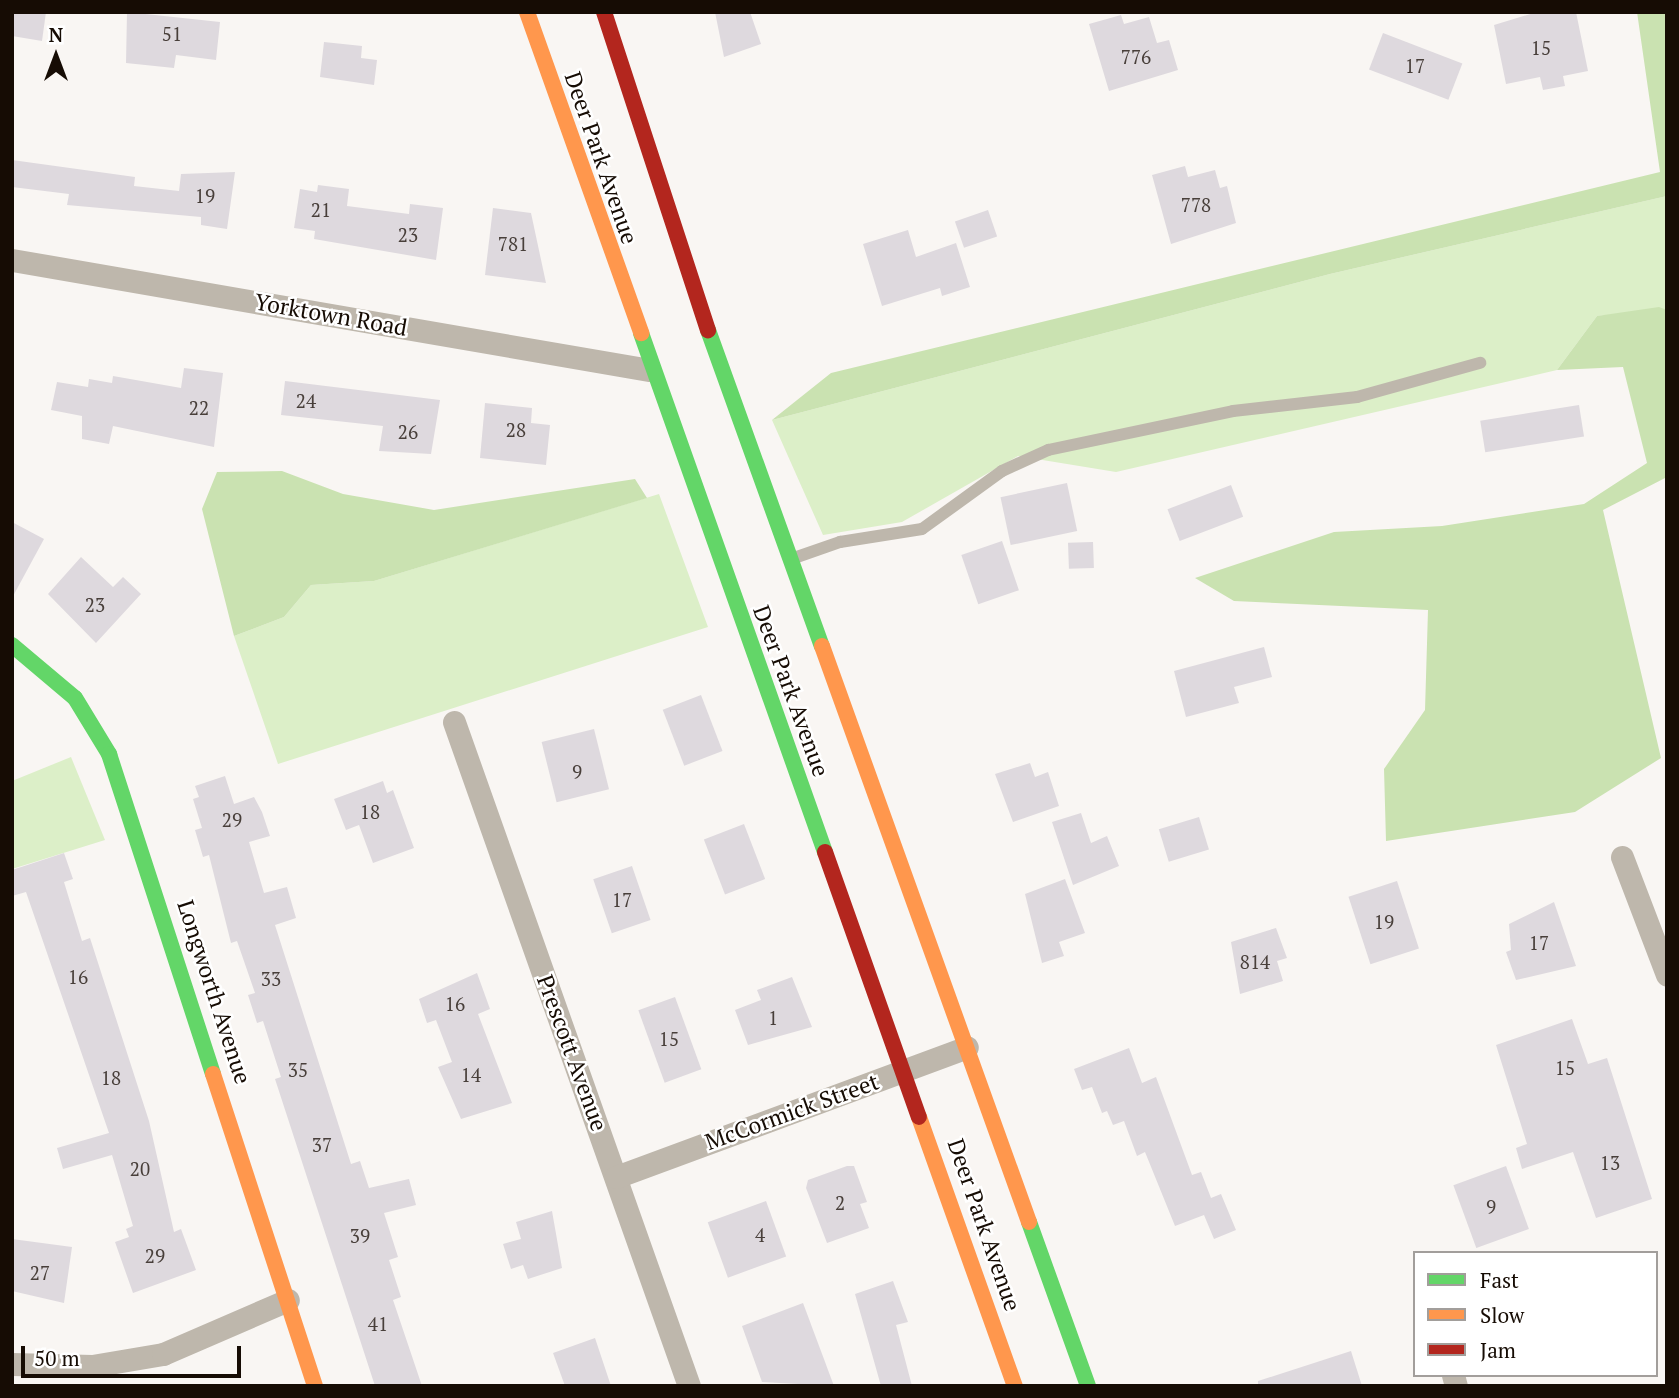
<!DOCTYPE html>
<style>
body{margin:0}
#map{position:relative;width:1679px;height:1398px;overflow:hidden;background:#f9f6f3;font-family:"PT Serif",serif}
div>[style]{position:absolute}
.green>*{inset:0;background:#dcefc8}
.forest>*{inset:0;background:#cae2b1}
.building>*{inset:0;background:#ded9de;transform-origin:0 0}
.lane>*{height:12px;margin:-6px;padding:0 6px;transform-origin:6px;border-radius:6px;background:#beb7ac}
.street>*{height:23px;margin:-11.5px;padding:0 11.5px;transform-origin:11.5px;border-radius:11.5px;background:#beb7ac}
.fast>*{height:16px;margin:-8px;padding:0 8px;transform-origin:8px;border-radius:8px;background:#63d668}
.slow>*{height:16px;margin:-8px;padding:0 8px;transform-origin:8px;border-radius:8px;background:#ff974d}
.jam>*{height:16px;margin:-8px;padding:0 8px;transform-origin:8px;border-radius:8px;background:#b3261e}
span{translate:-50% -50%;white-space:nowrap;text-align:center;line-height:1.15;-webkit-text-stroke:5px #fff;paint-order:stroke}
.number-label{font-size:19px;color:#483f3a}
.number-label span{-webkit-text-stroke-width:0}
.street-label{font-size:23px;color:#160c04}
.frame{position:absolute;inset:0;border:14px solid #160c04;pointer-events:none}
.legend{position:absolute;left:1413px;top:1251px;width:245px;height:126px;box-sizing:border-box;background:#fff;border:2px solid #a29e9b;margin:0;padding:9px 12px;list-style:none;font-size:21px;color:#160c04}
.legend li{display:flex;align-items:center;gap:14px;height:35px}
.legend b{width:35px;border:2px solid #a29e9b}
.north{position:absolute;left:21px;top:21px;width:70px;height:70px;-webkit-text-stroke:5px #fff;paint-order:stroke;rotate:0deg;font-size:19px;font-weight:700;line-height:28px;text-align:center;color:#160c04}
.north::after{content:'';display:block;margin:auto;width:24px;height:32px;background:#160c04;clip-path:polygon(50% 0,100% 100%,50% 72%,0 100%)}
.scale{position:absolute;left:21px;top:1346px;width:220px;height:32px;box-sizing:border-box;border:4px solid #160c04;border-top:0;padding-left:9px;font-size:21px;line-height:24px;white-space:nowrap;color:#160c04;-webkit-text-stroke:5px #fff;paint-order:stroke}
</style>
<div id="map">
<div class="green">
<i style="clip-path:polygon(1667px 196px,1667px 310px,1597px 316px,1557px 370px,1116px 472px,1018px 456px,902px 522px,823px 535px,772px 420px,1330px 274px)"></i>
<i style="clip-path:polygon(659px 494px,708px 627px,278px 764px,234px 636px,284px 617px,311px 585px,374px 581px)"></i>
<i style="clip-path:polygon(71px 757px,105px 840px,12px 869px,12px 781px)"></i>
</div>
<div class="forest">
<i style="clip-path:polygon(1637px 12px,1667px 12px,1667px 196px,1330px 274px,772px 420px,831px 373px,1660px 172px)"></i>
<i style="clip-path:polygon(1659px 307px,1667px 310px,1667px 477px,1603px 510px,1661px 758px,1575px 812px,1386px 841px,1384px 769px,1425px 710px,1428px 610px,1234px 601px,1195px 578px,1334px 532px,1442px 526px,1584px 504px,1647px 463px,1623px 367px,1557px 370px,1597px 316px)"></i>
<i style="clip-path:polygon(282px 471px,343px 494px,434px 510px,635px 479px,647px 498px,374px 581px,311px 585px,284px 617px,234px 636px,202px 509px,217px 472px)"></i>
</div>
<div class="building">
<i style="clip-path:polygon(12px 12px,46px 12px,42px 41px,12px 36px)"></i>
<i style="clip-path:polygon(127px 12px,220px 22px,216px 60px,176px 55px,174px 68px,126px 63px)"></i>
<i style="clip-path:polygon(715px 12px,750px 12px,761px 44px,724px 57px)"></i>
<i style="clip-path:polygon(1537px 12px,1576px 12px,1588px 71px,1563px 76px,1565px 86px,1543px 90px,1540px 77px,1506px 84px,1494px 25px)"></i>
<i style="clip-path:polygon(1121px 15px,1124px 24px,1149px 17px,1157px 43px,1169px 40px,1178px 70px,1109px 91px,1089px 24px)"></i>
<i style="left:1383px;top:33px;width:85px;height:39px;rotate:21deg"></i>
<i style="clip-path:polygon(324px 42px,362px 46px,361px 58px,377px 60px,374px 85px,320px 77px)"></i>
<i style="clip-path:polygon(12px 160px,135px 177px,134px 186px,179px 191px,181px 174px,235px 172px,227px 229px,201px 225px,201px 217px,67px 205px,69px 194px,12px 187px)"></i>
<i style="clip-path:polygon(1185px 166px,1188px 177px,1215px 170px,1220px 188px,1227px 186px,1236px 223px,1171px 244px,1152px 175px)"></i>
<i style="clip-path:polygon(318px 185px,349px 189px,347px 206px,409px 214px,410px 204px,443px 208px,436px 260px,314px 239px,315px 231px,294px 228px,300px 189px,317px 192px)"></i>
<i style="clip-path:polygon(493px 208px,531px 213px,546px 283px,485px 275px)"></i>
<i style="left:988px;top:210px;width:28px;height:35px;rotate:71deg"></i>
<i style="clip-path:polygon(908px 230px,916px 257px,956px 243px,970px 287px,942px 296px,940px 288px,882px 306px,863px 244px)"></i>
<i style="clip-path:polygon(184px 368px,223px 373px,214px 447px,113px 426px,109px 444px,82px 439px,82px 416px,51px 410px,57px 382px,88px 387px,89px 379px,112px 383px,113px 376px,181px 388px)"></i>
<i style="clip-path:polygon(285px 381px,440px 400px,431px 454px,379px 451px,383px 426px,281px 415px)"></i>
<i style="clip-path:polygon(485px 403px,532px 408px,531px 423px,550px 425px,546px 465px,480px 458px)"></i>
<i style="left:1579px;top:405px;width:32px;height:100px;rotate:81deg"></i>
<i style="left:1067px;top:483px;width:49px;height:68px;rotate:78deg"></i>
<i style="left:1231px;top:485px;width:34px;height:68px;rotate:69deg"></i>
<i style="clip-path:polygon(12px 522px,44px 539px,12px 598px)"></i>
<i style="left:1002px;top:541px;width:52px;height:43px;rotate:71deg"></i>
<i style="left:1093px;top:542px;width:26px;height:25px;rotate:88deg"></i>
<i style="clip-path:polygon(81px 557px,113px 587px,123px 577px,141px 594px,96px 643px,48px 594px)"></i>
<i style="clip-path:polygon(1264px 647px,1272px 677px,1234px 687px,1239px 703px,1186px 717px,1174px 671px)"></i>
<i style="left:701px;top:695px;width:60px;height:41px;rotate:69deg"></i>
<i style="left:594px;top:729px;width:62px;height:54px;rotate:76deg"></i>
<i style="clip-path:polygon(1030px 763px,1035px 777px,1048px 772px,1059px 806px,1013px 822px,995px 774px)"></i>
<i style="clip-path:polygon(225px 776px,234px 804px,254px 797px,262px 812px,270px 836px,249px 842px,264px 893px,287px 887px,296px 918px,275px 925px,351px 1164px,360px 1161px,369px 1188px,409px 1179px,416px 1205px,384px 1213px,398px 1257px,389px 1260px,401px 1297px,393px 1300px,422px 1386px,375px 1386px,275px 1079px,281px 1077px,263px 1021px,257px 1023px,248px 995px,255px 993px,237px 941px,231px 943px,209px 855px,203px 857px,195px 830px,202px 828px,193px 799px,199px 797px,195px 786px)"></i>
<i style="clip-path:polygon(383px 781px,387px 793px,393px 790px,414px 848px,373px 863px,359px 825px,346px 830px,334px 799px)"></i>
<i style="clip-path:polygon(1081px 813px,1091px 843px,1107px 836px,1119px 866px,1073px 885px,1052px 822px)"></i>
<i style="left:1199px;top:817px;width:34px;height:42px;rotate:73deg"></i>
<i style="left:744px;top:824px;width:59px;height:43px;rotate:69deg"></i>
<i style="clip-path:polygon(64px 853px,73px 879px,64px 882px,82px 941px,90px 938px,149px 1121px,174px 1232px,181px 1229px,196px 1270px,133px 1293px,115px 1242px,129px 1237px,126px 1229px,133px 1226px,112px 1155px,63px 1169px,57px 1148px,109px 1133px,26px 892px,12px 896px,12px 870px)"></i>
<i style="left:632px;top:866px;width:57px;height:41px;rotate:71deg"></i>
<i style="clip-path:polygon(1065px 879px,1085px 933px,1059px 942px,1064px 956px,1042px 963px,1025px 894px)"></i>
<i style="left:1397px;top:881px;width:71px;height:51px;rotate:72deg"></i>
<i style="clip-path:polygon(1554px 902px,1576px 966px,1516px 980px,1506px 952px,1511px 950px,1509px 924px)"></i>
<i style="clip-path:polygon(1276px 928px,1287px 958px,1277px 961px,1283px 981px,1240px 994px,1231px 942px)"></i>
<i style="clip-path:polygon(477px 973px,490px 1009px,478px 1014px,512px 1103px,461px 1119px,438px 1067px,452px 1062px,436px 1020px,427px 1023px,419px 999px)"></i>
<i style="clip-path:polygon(792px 977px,812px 1027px,748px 1045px,735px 1010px,761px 1000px,757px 990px)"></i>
<i style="left:675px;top:997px;width:77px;height:39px;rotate:70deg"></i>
<i style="clip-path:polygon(1572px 1019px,1588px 1064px,1607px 1058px,1652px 1199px,1596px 1218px,1573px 1152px,1522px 1169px,1516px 1148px,1527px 1144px,1496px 1045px)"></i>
<i style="clip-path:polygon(1129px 1048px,1142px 1083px,1156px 1077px,1192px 1175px,1201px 1172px,1211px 1198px,1221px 1194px,1236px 1230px,1214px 1239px,1204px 1215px,1175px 1226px,1145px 1152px,1137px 1156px,1124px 1121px,1113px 1125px,1107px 1111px,1102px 1113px,1092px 1087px,1082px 1090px,1074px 1069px)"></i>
<i style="clip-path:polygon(847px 1166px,854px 1166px,867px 1202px,860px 1204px,869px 1228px,827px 1243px,806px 1188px,808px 1180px)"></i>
<i style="left:1506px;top:1166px;width:67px;height:56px;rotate:70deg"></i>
<i style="left:766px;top:1201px;width:59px;height:62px;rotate:70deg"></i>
<i style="clip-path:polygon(552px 1211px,562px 1268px,528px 1279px,523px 1265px,511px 1269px,503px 1244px,521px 1239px,516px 1222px)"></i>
<i style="clip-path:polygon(12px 1239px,72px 1247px,64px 1303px,12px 1291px)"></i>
<i style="clip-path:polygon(893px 1281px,908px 1322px,896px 1325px,912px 1386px,881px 1386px,855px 1294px)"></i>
<i style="clip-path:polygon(803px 1303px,834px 1386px,762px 1382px,742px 1326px)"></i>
<i style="clip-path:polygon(595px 1338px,611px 1386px,565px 1386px,553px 1353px)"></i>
<i style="clip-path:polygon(1351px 1351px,1362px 1386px,1258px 1386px,1258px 1381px)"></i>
</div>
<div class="lane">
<i style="left:794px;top:558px;width:49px;rotate:-19.2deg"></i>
<i style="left:840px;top:542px;width:83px;rotate:-9deg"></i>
<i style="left:922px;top:529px;width:99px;rotate:-35.9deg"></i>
<i style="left:1002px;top:471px;width:51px;rotate:-24.5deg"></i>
<i style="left:1048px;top:450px;width:189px;rotate:-11.9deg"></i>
<i style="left:1233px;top:411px;width:125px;rotate:-6.4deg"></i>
<i style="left:1357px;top:397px;width:128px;rotate:-15.5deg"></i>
</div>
<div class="street">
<i style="left:12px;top:260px;width:646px;rotate:9.8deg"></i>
<i style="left:454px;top:722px;width:704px;rotate:70.51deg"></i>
<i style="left:1622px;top:857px;width:126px;rotate:69.1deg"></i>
<i style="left:616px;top:1177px;width:374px;rotate:-20.3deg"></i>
<i style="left:12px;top:1364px;width:80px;rotate:1.4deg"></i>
<i style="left:92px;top:1366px;width:72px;rotate:-9.6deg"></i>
<i style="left:163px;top:1354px;width:136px;rotate:-23.4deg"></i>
<i style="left:1453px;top:1375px;width:11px;rotate:75deg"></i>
</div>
<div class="fast">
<i style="left:708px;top:330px;width:336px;rotate:70.2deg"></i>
<i style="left:641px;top:333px;width:551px;rotate:70.48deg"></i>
<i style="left:12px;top:645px;width:82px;rotate:40.1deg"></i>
<i style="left:75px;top:698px;width:66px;rotate:58.7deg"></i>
<i style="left:109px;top:754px;width:336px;rotate:72deg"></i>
<i style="left:1029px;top:1222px;width:174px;rotate:70.2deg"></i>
</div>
<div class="slow">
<i style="left:527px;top:12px;width:341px;rotate:70.4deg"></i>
<i style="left:822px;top:646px;width:612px;rotate:70.23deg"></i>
<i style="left:213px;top:1074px;width:328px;rotate:71.9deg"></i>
<i style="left:919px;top:1117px;width:286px;rotate:70.4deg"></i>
</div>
<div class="jam">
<i style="left:604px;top:12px;width:335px;rotate:71.9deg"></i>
<i style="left:825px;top:852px;width:281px;rotate:70.5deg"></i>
</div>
<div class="number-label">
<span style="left:172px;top:34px">51</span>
<span style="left:1541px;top:48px">15</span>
<span style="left:1136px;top:57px">776</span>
<span style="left:1415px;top:66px">17</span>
<span style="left:205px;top:196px">19</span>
<span style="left:1196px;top:205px">778</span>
<span style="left:321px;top:210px">21</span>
<span style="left:408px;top:235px">23</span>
<span style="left:513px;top:244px">781</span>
<span style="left:306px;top:401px">24</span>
<span style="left:199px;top:408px">22</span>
<span style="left:516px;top:430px">28</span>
<span style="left:408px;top:432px">26</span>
<span style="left:95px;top:605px">23</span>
<span style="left:577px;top:772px">9</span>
<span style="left:370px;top:812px">18</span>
<span style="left:232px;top:820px">29</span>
<span style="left:622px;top:900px">17</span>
<span style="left:1384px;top:922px">19</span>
<span style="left:1539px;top:943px">17</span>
<span style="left:1255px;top:962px">814</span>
<span style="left:78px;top:977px">16</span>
<span style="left:271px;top:979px">33</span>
<span style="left:455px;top:1004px">16</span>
<span style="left:773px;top:1018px">1</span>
<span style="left:669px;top:1039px">15</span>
<span style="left:1565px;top:1068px">15</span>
<span style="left:298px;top:1070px">35</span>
<span style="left:471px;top:1075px">14</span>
<span style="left:111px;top:1078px">18</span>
<span style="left:322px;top:1145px">37</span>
<span style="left:1610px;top:1163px">13</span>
<span style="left:140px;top:1169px">20</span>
<span style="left:840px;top:1203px">2</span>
<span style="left:1491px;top:1207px">9</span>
<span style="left:760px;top:1235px">4</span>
<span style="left:360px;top:1236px">39</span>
<span style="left:155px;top:1256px">29</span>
<span style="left:40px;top:1273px">27</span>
<span style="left:378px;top:1324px">41</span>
</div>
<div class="street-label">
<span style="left:601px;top:158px;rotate:71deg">Deer Park Avenue</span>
<span style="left:331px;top:315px;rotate:10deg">Yorktown Road</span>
<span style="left:791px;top:691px;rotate:70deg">Deer Park Avenue</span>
<span style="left:214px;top:992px;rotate:72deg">Longworth Avenue</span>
<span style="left:572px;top:1053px;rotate:70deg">Prescott Avenue</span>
<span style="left:792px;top:1112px;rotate:-20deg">McCormick Street</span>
<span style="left:984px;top:1225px;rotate:71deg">Deer Park Avenue</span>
</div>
<div class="frame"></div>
<ul class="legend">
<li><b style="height:9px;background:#63d668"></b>Fast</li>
<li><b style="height:9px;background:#ff974d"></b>Slow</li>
<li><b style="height:9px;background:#b3261e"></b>Jam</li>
</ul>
<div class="north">N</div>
<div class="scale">50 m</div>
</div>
